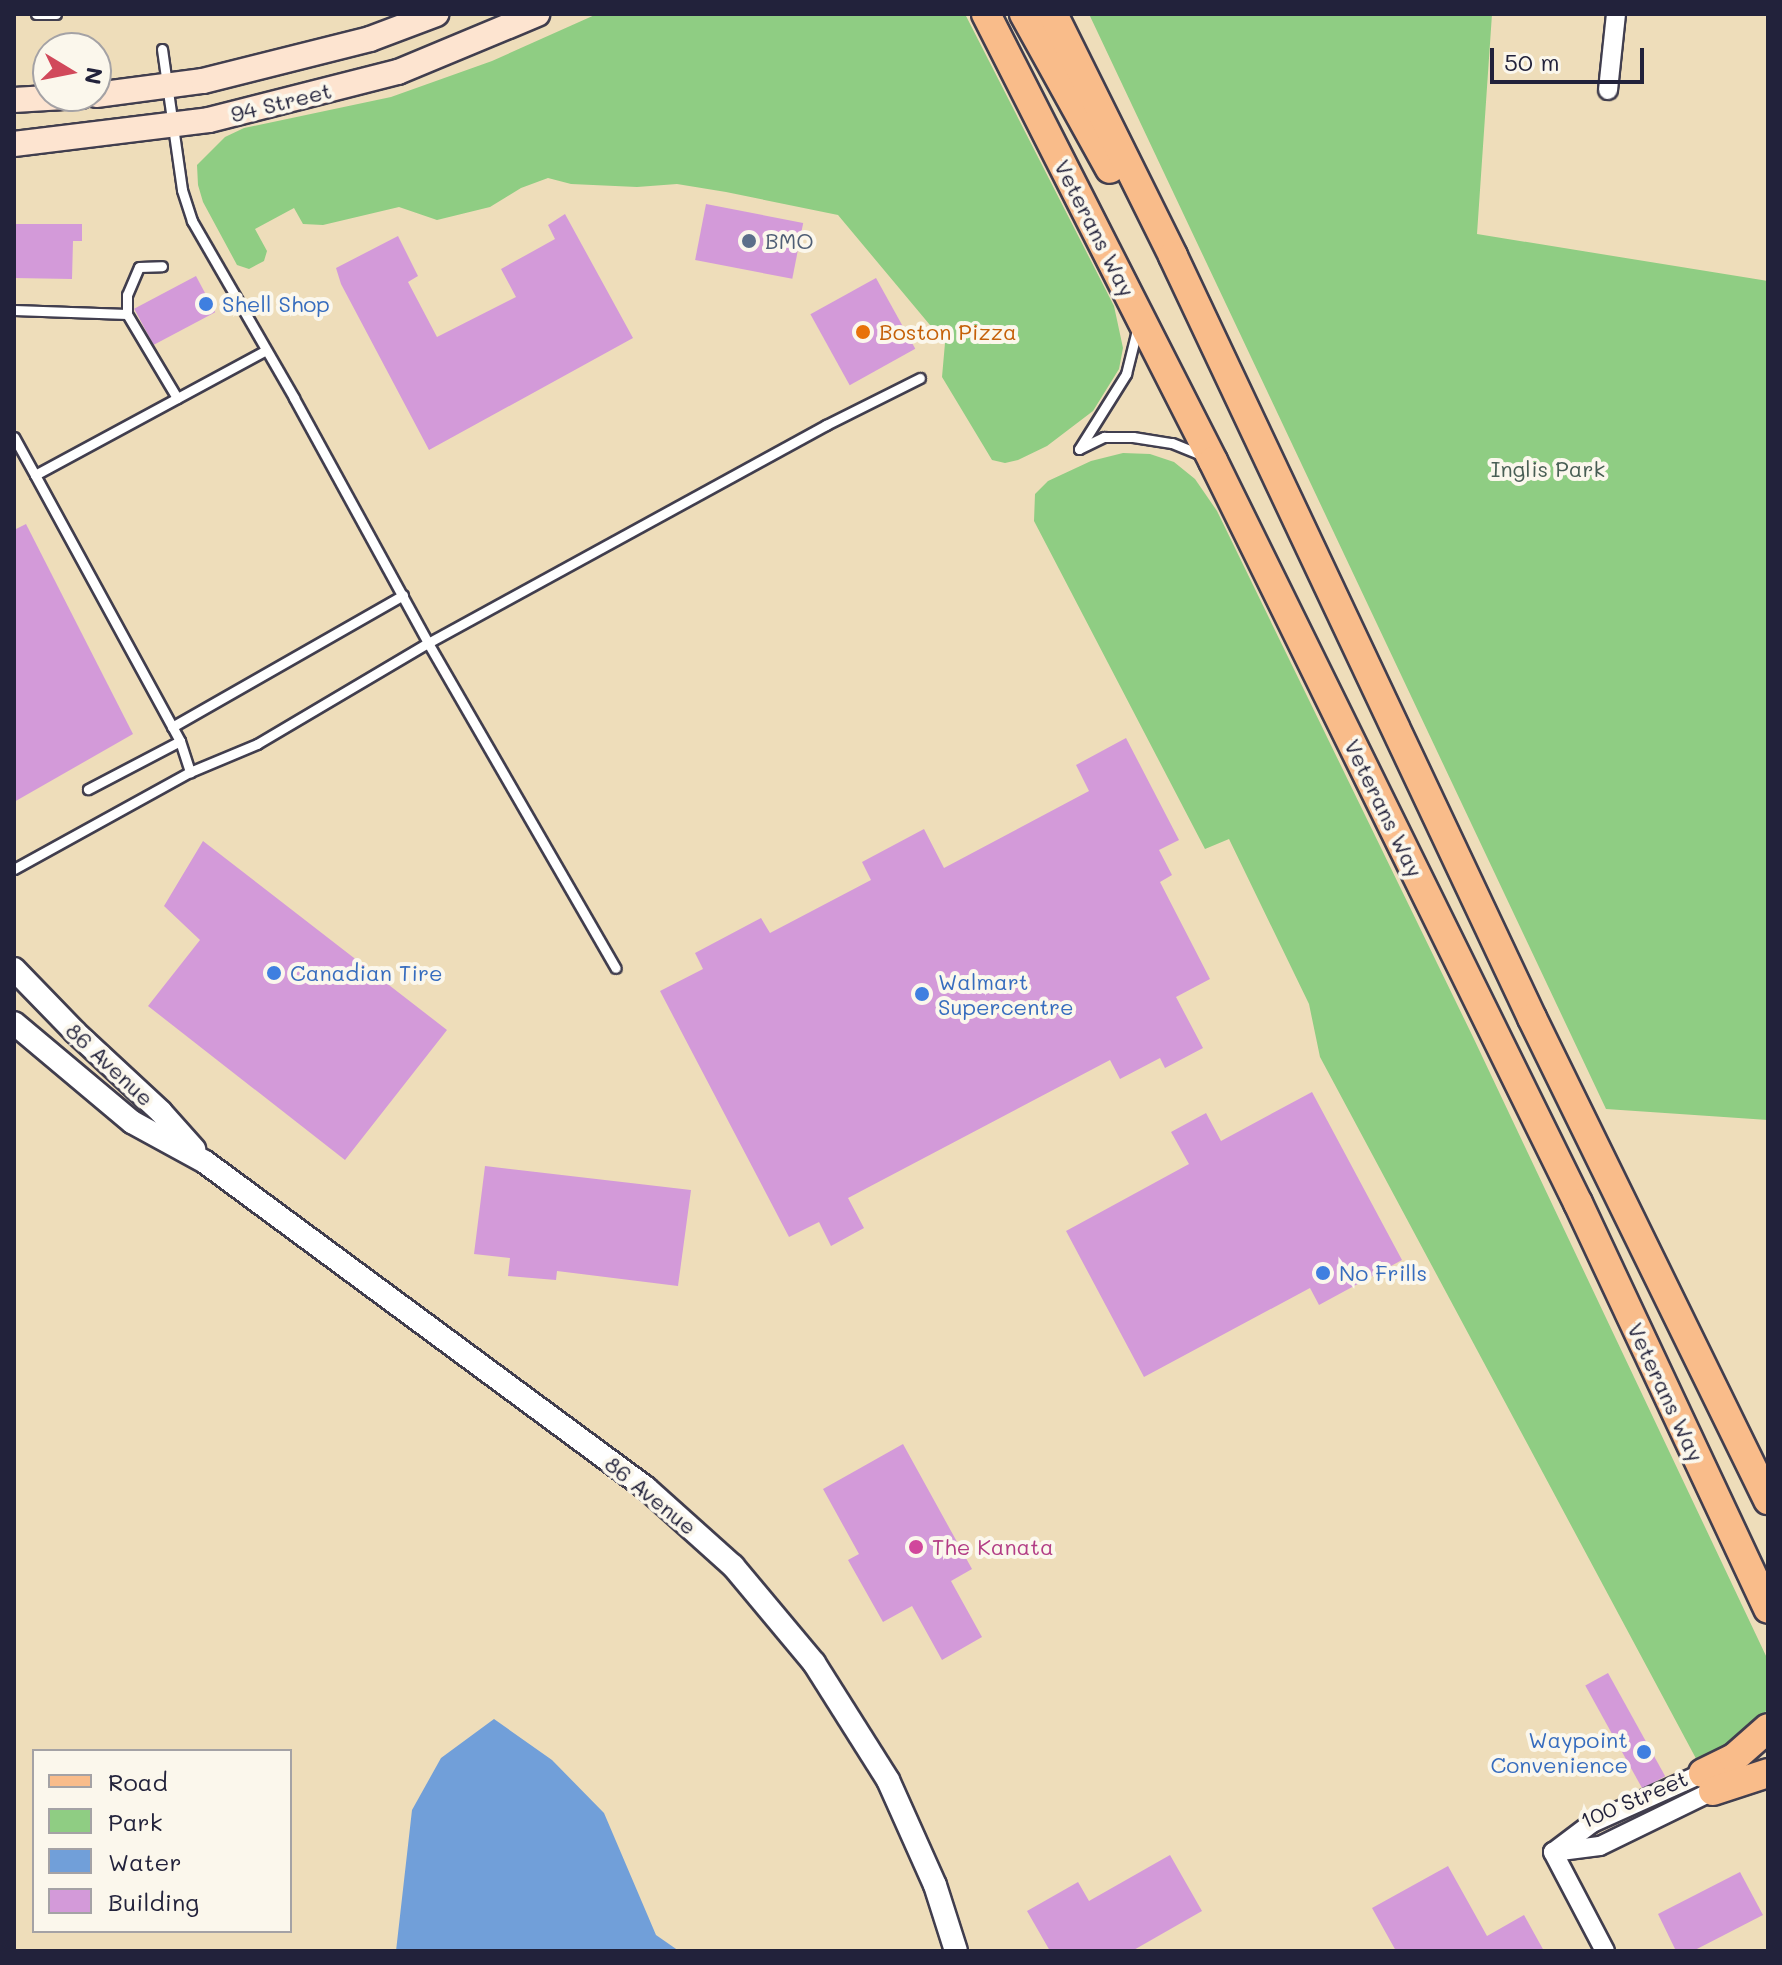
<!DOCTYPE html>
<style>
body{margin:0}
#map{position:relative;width:1782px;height:1965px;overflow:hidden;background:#eeddba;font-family:Mali,sans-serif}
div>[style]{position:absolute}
.green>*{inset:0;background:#8fcd83}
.water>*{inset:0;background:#719fd9}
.building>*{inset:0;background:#d39ad9;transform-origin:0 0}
.roads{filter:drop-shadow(2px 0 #413e4e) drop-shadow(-2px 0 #413e4e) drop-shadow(0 2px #413e4e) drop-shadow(0 -2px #413e4e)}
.service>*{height:9px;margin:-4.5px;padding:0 4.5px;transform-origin:4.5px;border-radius:4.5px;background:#fff}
.minor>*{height:18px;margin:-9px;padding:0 9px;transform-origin:9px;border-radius:9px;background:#fff}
.tertiary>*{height:22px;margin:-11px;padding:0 11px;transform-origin:11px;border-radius:11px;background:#fff}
.secondary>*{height:24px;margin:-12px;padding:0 12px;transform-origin:12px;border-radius:12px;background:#fde4d0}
.primary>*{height:28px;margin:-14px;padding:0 14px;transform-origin:14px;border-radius:14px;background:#f9bc8a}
.dots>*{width:22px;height:22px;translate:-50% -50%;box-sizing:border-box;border:4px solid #fbf7ec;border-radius:50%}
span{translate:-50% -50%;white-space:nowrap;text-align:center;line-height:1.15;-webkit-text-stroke:8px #fbf7ec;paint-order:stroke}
.street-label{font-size:22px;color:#22223b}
.service-label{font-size:22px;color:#4e5e75}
.left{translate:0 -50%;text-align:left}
.shop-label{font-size:22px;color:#366cbe}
.right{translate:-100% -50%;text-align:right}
.food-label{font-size:22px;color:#c56008}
.park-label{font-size:22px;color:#485e54}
.hotel-label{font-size:22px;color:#b23c85}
.frame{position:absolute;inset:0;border:16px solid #22223b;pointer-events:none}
.legend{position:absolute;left:32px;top:1749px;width:260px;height:184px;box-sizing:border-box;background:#fbf7ec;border:2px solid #a4a2a5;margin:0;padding:10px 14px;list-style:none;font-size:24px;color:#22223b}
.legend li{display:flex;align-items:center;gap:16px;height:40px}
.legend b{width:40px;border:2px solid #a4a2a5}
.north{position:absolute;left:32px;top:32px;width:80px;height:80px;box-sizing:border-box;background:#fbf7ec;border:2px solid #a4a2a5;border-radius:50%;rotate:100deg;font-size:22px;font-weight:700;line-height:32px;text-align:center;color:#22223b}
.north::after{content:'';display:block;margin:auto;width:28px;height:36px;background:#d1495b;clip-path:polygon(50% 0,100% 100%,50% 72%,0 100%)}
.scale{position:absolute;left:1490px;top:48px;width:154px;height:36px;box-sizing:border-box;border:4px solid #22223b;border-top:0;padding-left:10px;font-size:24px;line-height:28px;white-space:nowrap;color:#22223b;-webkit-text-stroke:6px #fbf7ec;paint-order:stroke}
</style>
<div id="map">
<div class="green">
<i style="clip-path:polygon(597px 14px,965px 14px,1114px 306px,1123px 348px,1119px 369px,1093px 411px,1047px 446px,1018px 460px,1005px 463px,992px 460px,942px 377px,945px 343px,838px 215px,726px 192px,677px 184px,637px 187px,571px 184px,548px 178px,521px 188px,490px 207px,437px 220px,399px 207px,323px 225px,303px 224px,294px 208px,255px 229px,267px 251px,264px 261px,249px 269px,237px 265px,203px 202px,198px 185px,197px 165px,225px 137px,244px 128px,391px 97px,492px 61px)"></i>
<i style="clip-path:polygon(1089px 14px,1492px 14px,1477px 234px,1768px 281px,1768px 1120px,1606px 1109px)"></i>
<i style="clip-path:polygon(1123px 453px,1150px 454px,1174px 462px,1195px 479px,1217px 511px,1473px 1037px,1767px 1658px,1768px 1707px,1752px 1737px,1700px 1766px,1320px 1057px,1309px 1004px,1229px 839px,1205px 849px,1034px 521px,1035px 494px,1048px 481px,1091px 461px)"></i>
</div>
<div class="water">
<i style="clip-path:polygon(494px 1719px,552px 1760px,604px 1813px,656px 1935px,679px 1951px,396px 1951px,412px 1810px,441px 1758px)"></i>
</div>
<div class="building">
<i style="left:706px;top:204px;width:99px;height:57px;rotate:11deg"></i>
<i style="clip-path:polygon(565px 214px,633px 338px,429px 450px,341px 284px,336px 268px,398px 236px,418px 276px,408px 282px,437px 337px,516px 297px,501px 269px,555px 239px,548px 225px)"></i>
<i style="clip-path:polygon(14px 224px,82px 224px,82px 241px,73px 241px,72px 279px,14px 278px)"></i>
<i style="left:196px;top:276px;width:41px;height:70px;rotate:62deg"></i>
<i style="left:876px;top:278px;width:81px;height:75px;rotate:61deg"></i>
<i style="clip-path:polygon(26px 524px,133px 734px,14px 802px,14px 530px)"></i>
<i style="clip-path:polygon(1126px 738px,1179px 840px,1159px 850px,1172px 875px,1160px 882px,1210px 979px,1176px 997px,1203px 1048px,1165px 1068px,1160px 1058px,1120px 1079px,1110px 1060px,848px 1198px,864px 1228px,831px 1246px,819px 1222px,789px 1237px,660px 991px,703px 969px,695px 953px,761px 918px,770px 933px,871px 880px,862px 862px,924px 829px,944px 868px,1089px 791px,1076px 765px)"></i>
<i style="clip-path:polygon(203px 841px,447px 1030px,345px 1160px,148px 1006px,200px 940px,164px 906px)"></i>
<i style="clip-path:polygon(1312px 1092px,1402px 1260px,1319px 1305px,1310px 1288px,1144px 1377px,1066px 1231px,1189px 1164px,1171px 1132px,1206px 1113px,1221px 1141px)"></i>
<i style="clip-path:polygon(485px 1166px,691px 1190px,678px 1286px,557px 1271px,556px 1280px,508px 1276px,510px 1258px,474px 1254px)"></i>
<i style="clip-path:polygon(903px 1444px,972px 1569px,951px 1581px,982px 1637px,942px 1660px,912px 1606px,883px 1622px,848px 1560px,859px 1554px,823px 1489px)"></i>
<i style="left:1608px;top:1673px;width:118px;height:26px;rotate:61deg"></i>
<i style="clip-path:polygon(1170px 1855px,1202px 1911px,1132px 1951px,1050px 1951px,1027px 1911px,1078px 1882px,1089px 1901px)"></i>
<i style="clip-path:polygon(1448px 1866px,1487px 1936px,1524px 1915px,1544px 1951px,1396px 1951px,1372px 1908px)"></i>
<i style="clip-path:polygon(1740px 1872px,1763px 1915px,1693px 1951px,1676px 1951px,1658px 1914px)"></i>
</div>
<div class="roads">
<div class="service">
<i style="left:36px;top:14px;width:20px"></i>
<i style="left:162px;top:49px;width:142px;rotate:81.9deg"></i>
<i style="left:182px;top:190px;width:33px;rotate:72deg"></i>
<i style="left:192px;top:221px;width:204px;rotate:60deg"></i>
<i style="left:294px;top:398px;width:279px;rotate:61.3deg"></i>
<i style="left:428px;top:643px;width:375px;rotate:60deg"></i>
<i style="left:14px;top:310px;width:113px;rotate:2deg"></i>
<i style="left:127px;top:314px;width:98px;rotate:59.2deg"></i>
<i style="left:127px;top:314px;width:19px;rotate:-90deg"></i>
<i style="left:127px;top:295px;width:30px;rotate:-67deg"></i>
<i style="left:139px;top:267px;width:23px;rotate:-2deg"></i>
<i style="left:14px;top:437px;width:43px;rotate:61.1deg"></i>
<i style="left:35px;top:475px;width:260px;rotate:-28.4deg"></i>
<i style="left:1079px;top:449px;width:89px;rotate:-57.9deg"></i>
<i style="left:1126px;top:374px;width:45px;rotate:-76deg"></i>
<i style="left:1079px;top:449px;width:28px;rotate:-26deg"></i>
<i style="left:1104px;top:437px;width:29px"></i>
<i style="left:1133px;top:437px;width:39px;rotate:9deg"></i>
<i style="left:1172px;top:443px;width:32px;rotate:22deg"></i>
<i style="left:35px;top:475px;width:303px;rotate:61.4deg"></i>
<i style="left:180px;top:741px;width:104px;rotate:152.4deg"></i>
<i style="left:172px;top:727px;width:266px;rotate:-29.7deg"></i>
<i style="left:180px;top:741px;width:33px;rotate:72deg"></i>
<i style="left:14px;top:869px;width:201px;rotate:-28.9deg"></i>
<i style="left:190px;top:772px;width:73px;rotate:-22.7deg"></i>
<i style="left:257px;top:744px;width:199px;rotate:-30.6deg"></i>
<i style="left:428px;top:643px;width:454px;rotate:-28.7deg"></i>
<i style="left:826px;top:425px;width:105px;rotate:-26.6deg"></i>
</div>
<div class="minor">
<i style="left:1608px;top:90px;width:76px;rotate:-84deg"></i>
<i style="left:1555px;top:1851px;width:46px;rotate:-37.1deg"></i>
<i style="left:1592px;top:1823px;width:122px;rotate:-24.2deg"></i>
<i style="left:1553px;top:1852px;width:47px;rotate:-7.3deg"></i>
<i style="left:1600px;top:1846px;width:126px;rotate:-26deg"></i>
<i style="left:1553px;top:1852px;width:112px;rotate:62.3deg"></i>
</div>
<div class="tertiary">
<i style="left:14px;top:969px;width:88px;rotate:45.9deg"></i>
<i style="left:75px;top:1032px;width:117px;rotate:42.9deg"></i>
<i style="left:161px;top:1112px;width:50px;rotate:48.3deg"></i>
<i style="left:14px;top:1023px;width:154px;rotate:40deg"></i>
<i style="left:132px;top:1122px;width:83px;rotate:28.7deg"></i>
<i style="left:205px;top:1162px;width:548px;rotate:36.47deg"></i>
<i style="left:646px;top:1488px;width:117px;rotate:41.9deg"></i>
<i style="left:733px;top:1566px;width:126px;rotate:50.1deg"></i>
<i style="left:814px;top:1663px;width:138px;rotate:57.7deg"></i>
<i style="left:888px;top:1780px;width:115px;rotate:65.9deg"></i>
<i style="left:935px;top:1885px;width:69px;rotate:72.3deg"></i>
</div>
<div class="secondary">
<i style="left:96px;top:95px;width:108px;rotate:-7.5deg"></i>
<i style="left:203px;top:81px;width:172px;rotate:-14.1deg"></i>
<i style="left:370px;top:39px;width:71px;rotate:-20.7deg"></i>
<i style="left:14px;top:100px;width:67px;rotate:-3.4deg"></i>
<i style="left:14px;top:144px;width:196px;rotate:-7deg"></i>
<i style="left:209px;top:120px;width:195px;rotate:-14.3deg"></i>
<i style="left:398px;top:72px;width:151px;rotate:-22.6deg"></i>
</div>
<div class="primary">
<i style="left:986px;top:14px;width:501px;rotate:63.08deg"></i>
<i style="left:1213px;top:461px;width:827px;rotate:63.81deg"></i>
<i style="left:1578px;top:1203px;width:448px;rotate:64.9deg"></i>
<i style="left:1024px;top:14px;width:177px;rotate:61deg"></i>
<i style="left:1053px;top:14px;width:270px;rotate:63.6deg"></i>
<i style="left:1173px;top:256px;width:842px;rotate:64.77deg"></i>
<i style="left:1532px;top:1018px;width:537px;rotate:63.91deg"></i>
<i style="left:1703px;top:1773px;width:34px;rotate:-26deg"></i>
<i style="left:1734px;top:1758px;width:45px;rotate:-41.4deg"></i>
<i style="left:1713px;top:1791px;width:58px;rotate:-18.1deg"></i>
</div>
</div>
<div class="dots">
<i style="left:749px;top:241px;background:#5c6f8a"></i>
<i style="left:206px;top:304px;background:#3f7fe0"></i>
<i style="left:863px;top:332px;background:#e8710a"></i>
<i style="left:274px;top:973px;background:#3f7fe0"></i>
<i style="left:922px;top:994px;background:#3f7fe0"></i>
<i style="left:1323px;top:1273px;background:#3f7fe0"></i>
<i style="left:916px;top:1547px;background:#d1479c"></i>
<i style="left:1644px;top:1752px;background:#3f7fe0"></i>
</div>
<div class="street-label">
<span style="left:281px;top:102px;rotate:-14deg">94 Street</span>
<span style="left:1095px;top:228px;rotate:63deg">Veterans Way</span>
<span style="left:1384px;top:808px;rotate:64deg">Veterans Way</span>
<span style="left:110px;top:1064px;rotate:43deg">86 Avenue</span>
<span style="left:1666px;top:1392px;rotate:65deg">Veterans Way</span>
<span style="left:651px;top:1495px;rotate:39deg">86 Avenue</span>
<span style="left:1634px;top:1799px;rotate:-23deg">100 Street</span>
</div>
<div class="service-label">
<span class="left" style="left:765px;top:241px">BMO</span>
</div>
<div class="shop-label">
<span class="left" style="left:222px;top:304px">Shell Shop</span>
<span class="left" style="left:290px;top:973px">Canadian Tire</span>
<span class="left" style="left:938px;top:994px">Walmart<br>Supercentre</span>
<span class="left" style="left:1339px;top:1273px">No Frills</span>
<span class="right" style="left:1628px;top:1752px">Waypoint<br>Convenience</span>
</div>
<div class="food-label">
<span class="left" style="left:879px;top:332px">Boston Pizza</span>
</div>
<div class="park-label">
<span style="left:1548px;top:469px">Inglis Park</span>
</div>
<div class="hotel-label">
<span class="left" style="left:932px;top:1547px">The Kanata</span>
</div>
<div class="frame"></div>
<ul class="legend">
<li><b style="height:10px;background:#f9bc8a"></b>Road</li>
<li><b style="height:22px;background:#8fcd83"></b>Park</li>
<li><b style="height:22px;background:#719fd9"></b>Water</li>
<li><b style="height:22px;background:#d39ad9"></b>Building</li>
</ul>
<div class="north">N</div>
<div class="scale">50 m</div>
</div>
